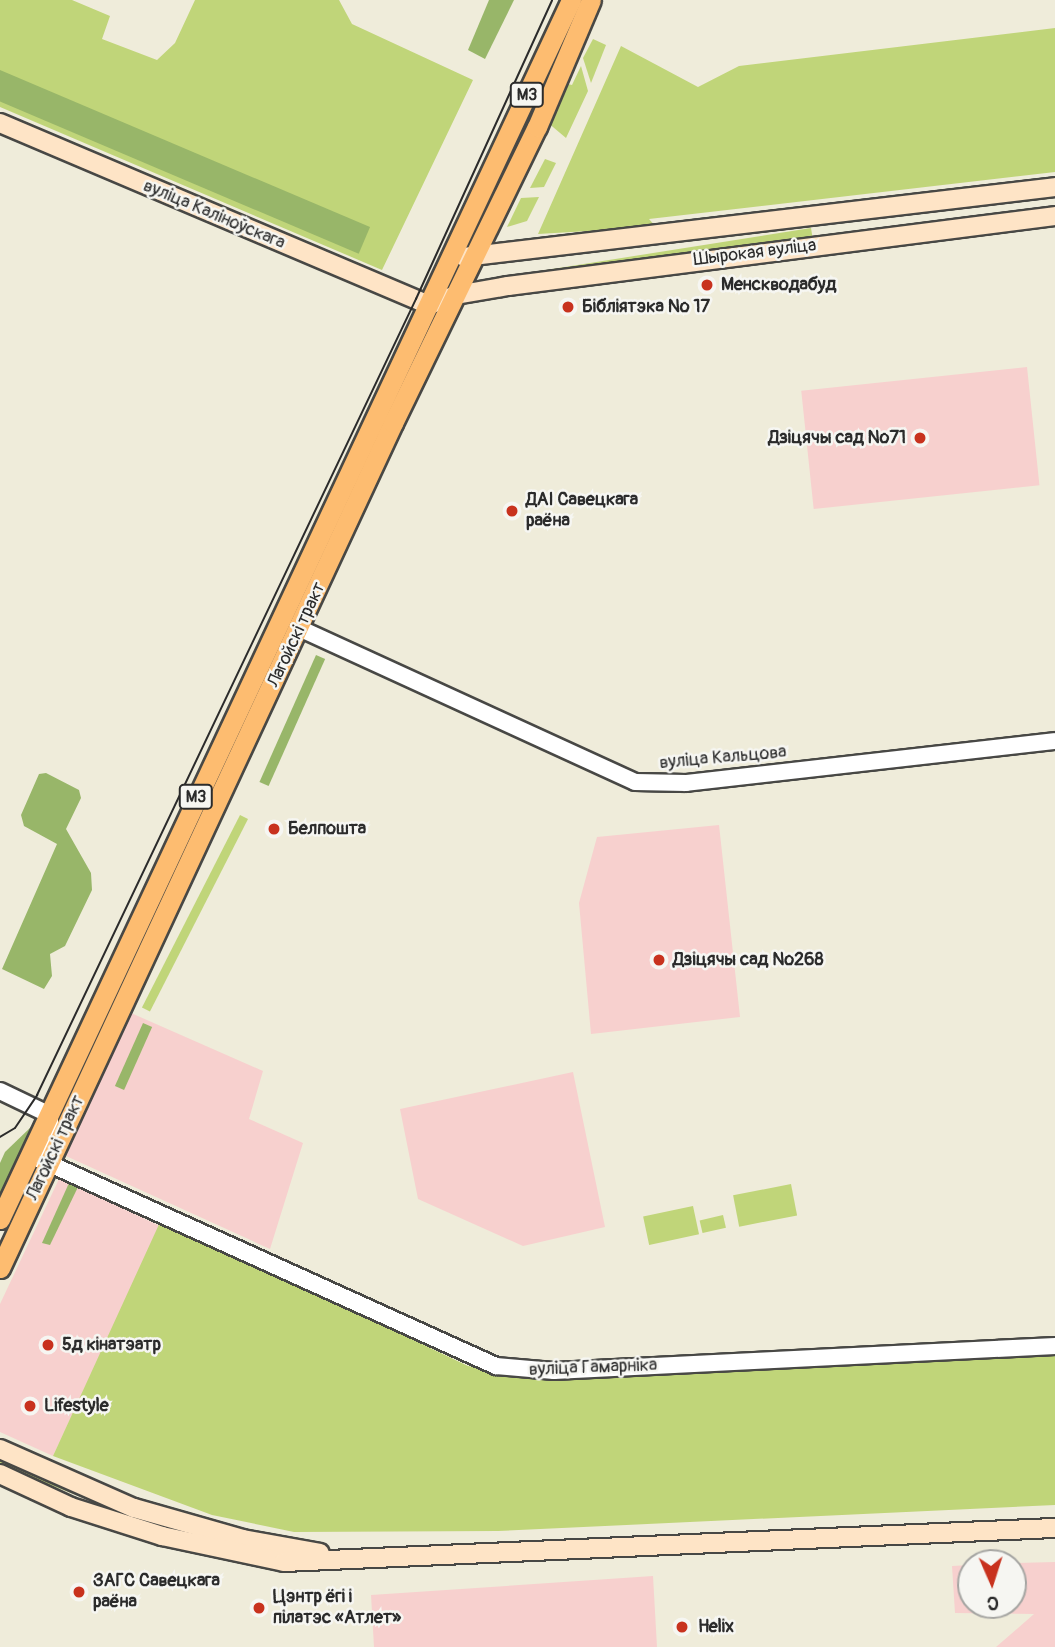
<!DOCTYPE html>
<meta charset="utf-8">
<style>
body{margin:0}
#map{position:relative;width:1055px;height:1647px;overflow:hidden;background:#efecda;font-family:Pangolin,sans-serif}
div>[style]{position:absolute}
.built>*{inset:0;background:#f7d0ce;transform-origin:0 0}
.green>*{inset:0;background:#c0d579;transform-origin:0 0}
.forest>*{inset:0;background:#98b669;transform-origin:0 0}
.roads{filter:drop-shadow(2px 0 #484845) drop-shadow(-2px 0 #484845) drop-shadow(0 2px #484845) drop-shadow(0 -2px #484845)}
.tertiary>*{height:16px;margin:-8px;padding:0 8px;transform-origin:8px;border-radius:8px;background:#fff}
.secondary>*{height:18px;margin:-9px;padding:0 9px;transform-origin:9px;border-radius:9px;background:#fee4c6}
.primary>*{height:19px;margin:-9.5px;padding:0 9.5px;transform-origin:9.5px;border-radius:9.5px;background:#fdbc70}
.tram>*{height:2px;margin:-1px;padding:0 1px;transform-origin:1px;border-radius:1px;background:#2b2b2b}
.dots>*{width:19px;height:19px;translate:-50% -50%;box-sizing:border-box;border:4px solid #f6f6f2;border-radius:50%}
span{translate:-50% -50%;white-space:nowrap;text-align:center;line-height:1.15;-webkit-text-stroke:5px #f6f6f2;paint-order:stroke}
.shield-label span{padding:2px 5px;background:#f6f6f2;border:2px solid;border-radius:5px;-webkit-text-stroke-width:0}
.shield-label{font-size:16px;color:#2b2b2b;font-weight:700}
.street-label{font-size:18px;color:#2b2b2b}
.poi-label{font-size:18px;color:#2b2b2b;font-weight:700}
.left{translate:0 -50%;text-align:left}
.right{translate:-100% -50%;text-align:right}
.north{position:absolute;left:957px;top:1549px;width:70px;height:70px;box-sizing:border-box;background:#f6f6f2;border:2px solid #a5a5a2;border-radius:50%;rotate:177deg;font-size:19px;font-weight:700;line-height:28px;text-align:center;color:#2b2b2b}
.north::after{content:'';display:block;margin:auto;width:24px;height:32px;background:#c8321e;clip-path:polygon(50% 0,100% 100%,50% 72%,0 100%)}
</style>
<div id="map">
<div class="built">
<i style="left:1027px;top:367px;width:119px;height:227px;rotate:84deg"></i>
<i style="clip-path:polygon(719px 825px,740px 1017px,591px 1034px,579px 903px,597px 837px)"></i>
<i style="clip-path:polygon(131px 1013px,263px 1071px,249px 1119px,303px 1143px,270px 1249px,66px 1156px)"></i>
<i style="clip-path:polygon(573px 1072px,605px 1227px,523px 1246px,418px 1199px,400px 1109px)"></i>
<i style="clip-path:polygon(59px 1179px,160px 1226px,53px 1456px,0 1432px,0 1304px)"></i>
<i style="clip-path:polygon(1055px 1562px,1055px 1647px,996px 1647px,1034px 1614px,955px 1613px,952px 1566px,971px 1565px,971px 1605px,1013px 1605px,1013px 1563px)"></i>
<i style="clip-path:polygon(653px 1576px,657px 1647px,374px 1647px,371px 1595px)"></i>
</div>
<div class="green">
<i style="clip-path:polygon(0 0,72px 0,110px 16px,102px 39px,157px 60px,175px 43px,195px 0,339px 0,352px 24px,473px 80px,382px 270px,0 107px)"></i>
<i style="clip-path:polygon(1055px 28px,1055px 172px,649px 219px,656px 227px,538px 234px,621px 46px,698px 87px,739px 66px)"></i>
<i style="clip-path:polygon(593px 39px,606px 45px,591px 83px,583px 58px)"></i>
<i style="clip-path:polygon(581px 66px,588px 91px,566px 138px,547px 122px,564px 83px,572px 85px)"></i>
<i style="clip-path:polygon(545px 159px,556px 163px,544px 187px,530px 188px)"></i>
<i style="clip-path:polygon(539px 197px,527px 221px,507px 227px,521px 198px)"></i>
<i style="left:811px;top:228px;width:13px;height:286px;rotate:81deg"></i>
<i style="left:240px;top:815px;width:9px;height:216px;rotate:27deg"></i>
<i style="left:791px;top:1184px;width:32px;height:59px;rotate:79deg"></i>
<i style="left:693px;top:1206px;width:29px;height:51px;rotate:78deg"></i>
<i style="left:723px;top:1215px;width:13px;height:24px;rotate:77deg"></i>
<i style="clip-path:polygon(161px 1220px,468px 1366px,511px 1374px,1055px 1354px,1055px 1505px,498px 1531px,294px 1532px,212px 1515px,53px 1456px)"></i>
<i style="clip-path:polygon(0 1458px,87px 1497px,89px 1500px,25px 1475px,0 1463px)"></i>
</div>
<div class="forest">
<i style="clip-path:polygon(489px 0,514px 0,485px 59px,468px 50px)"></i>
<i style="left:0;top:70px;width:402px;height:29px;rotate:23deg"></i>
<i style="left:316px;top:655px;width:10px;height:139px;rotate:24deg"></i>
<i style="clip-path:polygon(46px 773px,79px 790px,81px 798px,66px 829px,91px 873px,92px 890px,65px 946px,50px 954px,52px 976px,44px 989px,2px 969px,57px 844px,24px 826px,21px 815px,39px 774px)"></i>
<i style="left:143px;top:1023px;width:10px;height:69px;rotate:24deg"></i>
<i style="clip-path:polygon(32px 1126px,0 1194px,0 1163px,5px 1152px)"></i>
<i style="clip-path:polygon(69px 1183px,78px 1187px,50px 1245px,42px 1243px)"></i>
</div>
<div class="roads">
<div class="tertiary">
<i style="left:301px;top:629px;width:367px;rotate:24.6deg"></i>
<i style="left:635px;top:782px;width:51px;rotate:1.1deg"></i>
<i style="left:686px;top:783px;width:371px;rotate:-6.5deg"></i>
<i style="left:0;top:1091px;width:55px;rotate:25.6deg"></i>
<i style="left:50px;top:1115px;width:45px;rotate:90deg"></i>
<i style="left:39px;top:1159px;width:502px;rotate:24.37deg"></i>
<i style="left:496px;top:1366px;width:58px;rotate:4.9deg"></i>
<i style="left:554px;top:1371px;width:502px;rotate:-2.86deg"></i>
</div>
<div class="secondary">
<i style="left:0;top:123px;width:466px;rotate:23deg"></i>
<i style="left:429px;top:305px;width:29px;rotate:-20deg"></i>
<i style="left:456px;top:295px;width:53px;rotate:-9.8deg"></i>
<i style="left:508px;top:286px;width:551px;rotate:-7.29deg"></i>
<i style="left:464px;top:257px;width:595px;rotate:-6.75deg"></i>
<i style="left:0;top:1449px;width:146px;rotate:23.8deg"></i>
<i style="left:134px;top:1508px;width:113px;rotate:15.9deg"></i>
<i style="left:243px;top:1539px;width:78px;rotate:10.3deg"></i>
<i style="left:0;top:1474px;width:78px;rotate:24.9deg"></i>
<i style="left:71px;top:1507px;width:96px;rotate:17.7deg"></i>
<i style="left:162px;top:1536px;width:125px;rotate:12deg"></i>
<i style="left:284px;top:1562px;width:772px;rotate:-2.53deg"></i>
</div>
<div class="primary">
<i style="left:0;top:1219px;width:1346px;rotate:-64.9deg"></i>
<i style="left:0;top:1268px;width:932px;rotate:-65.06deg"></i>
<i style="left:393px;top:423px;width:329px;rotate:-64.1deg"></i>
<i style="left:537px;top:127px;width:138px;rotate:-67deg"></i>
</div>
</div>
<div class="tram">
<i style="left:0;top:1137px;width:17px;rotate:-31deg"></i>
<i style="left:15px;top:1128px;width:40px;rotate:-56deg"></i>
<i style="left:37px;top:1095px;width:882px;rotate:-64.54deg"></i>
<i style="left:416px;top:299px;width:328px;rotate:-65.5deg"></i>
</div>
<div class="dots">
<i style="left:707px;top:285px;background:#c8321e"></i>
<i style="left:568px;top:307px;background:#c8321e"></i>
<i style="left:920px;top:438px;background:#c8321e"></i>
<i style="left:512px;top:511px;background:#c8321e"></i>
<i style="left:274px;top:829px;background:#c8321e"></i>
<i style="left:659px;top:960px;background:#c8321e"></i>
<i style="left:48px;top:1345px;background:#c8321e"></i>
<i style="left:30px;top:1406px;background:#c8321e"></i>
<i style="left:79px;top:1592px;background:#c8321e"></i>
<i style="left:259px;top:1608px;background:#c8321e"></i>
<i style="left:682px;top:1627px;background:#c8321e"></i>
</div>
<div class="shield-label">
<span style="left:527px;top:95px">М3</span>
<span style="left:196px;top:797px">М3</span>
</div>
<div class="street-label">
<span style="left:214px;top:215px;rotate:23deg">вуліца Каліноўскага</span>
<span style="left:755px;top:253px;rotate:-7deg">Шырокая вуліца</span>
<span style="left:297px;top:635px;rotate:-65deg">Лагойскі тракт</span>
<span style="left:723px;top:758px;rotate:-5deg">вуліца Кальцова</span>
<span style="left:56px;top:1148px;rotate:-65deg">Лагойскі тракт</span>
<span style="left:593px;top:1368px;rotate:-2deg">вуліца Гамарніка</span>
</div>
<div class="poi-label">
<span class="left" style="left:721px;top:285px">Менскводабуд</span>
<span class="left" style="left:582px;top:307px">Бібліятэка № 17</span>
<span class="right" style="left:906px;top:438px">Дзіцячы сад №71</span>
<span class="left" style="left:526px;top:511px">ДАІ Савецкага<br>раёна</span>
<span class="left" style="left:288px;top:829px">Белпошта</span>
<span class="left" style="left:673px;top:960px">Дзіцячы сад №268</span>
<span class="left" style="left:62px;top:1345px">5д кінатэатр</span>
<span class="left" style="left:44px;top:1406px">Lifestyle</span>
<span class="left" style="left:93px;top:1592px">ЗАГС Савецкага<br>раёна</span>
<span class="left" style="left:273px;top:1608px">Цэнтр ёгі і<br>пілатэс «Атлет»</span>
<span class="left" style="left:698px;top:1627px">Helix</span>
</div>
<div class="north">С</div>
</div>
